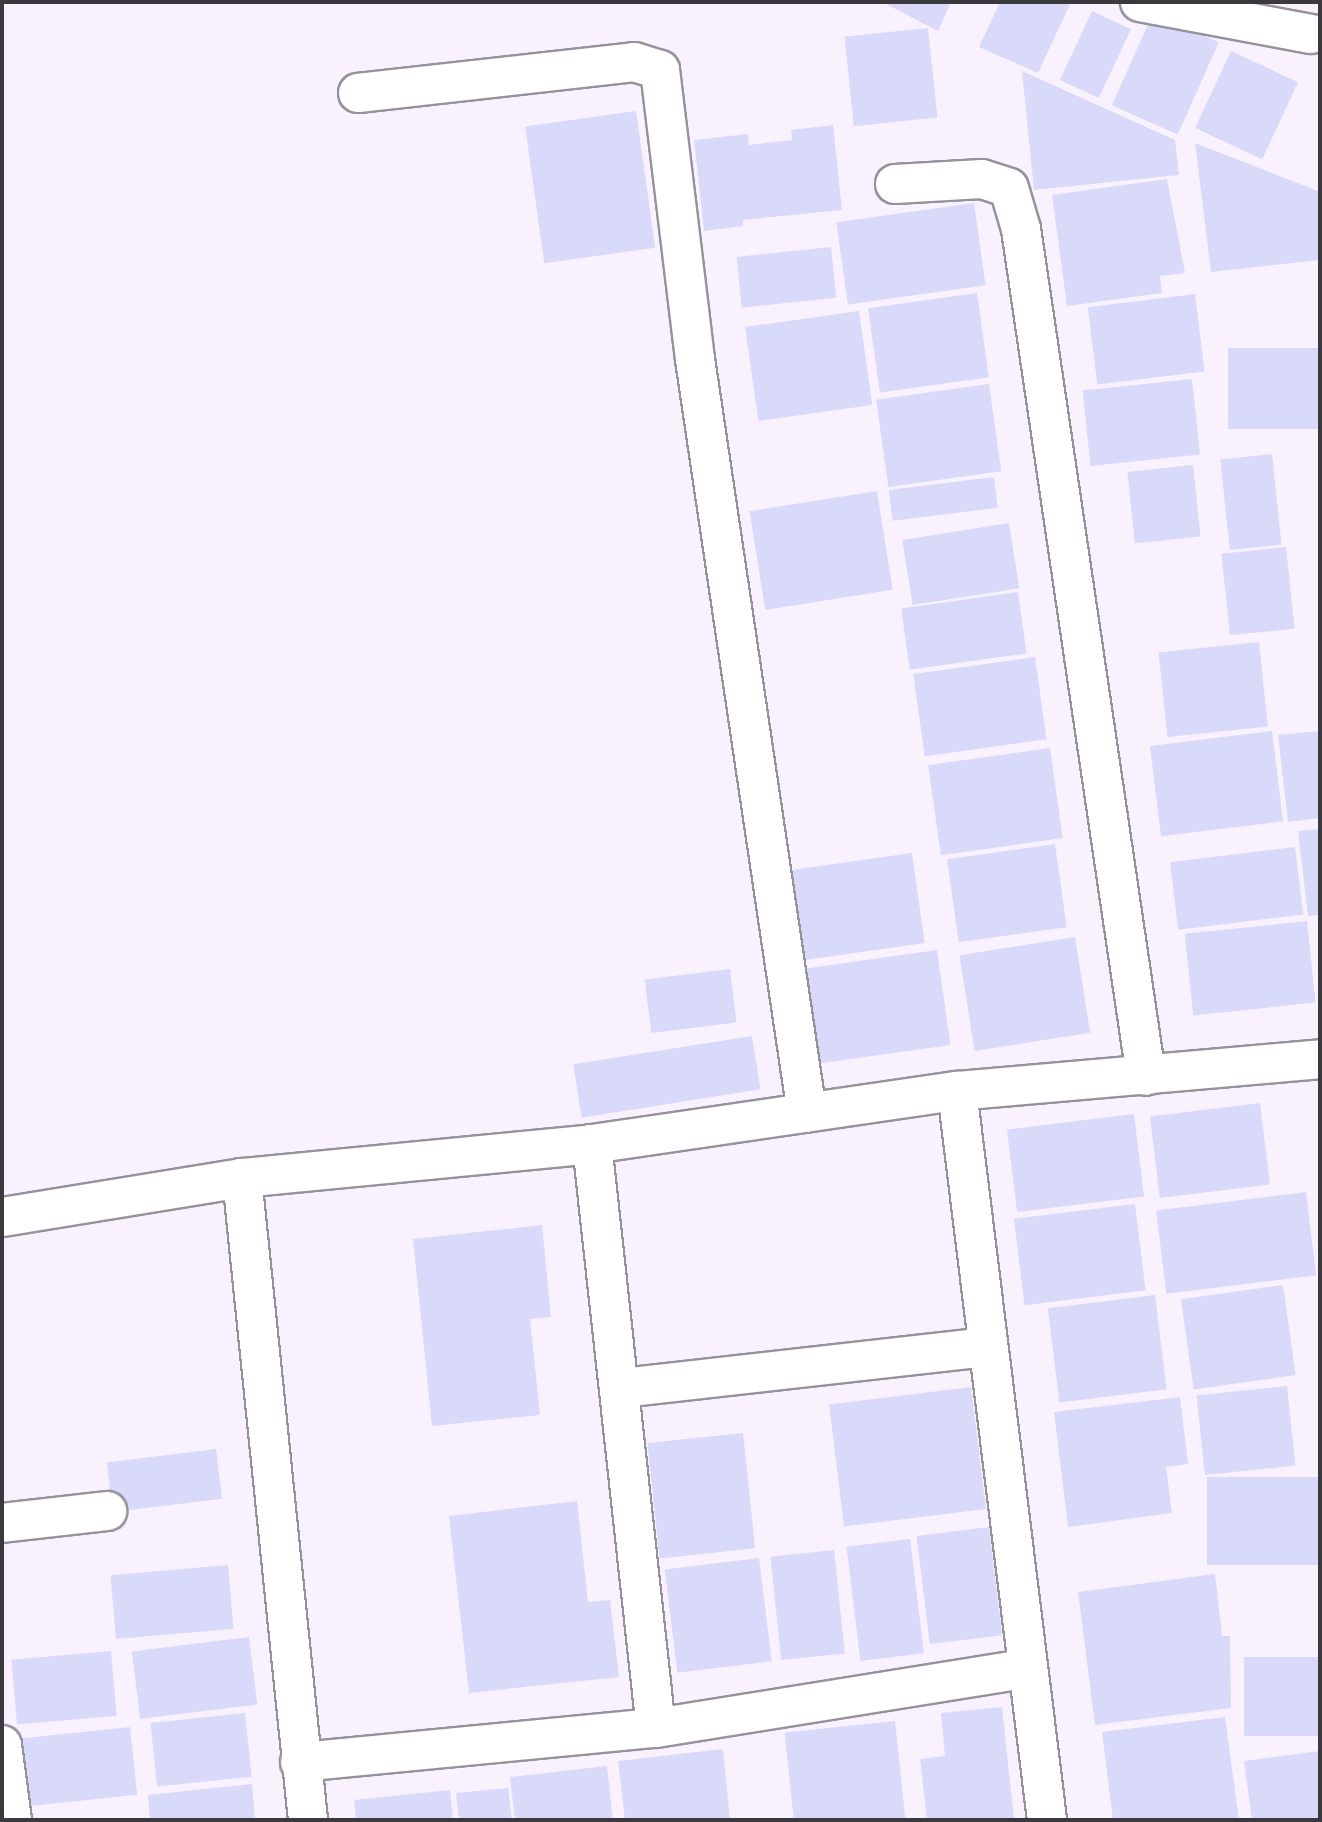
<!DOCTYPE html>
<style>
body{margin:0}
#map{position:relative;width:1322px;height:1822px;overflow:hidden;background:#f9f1fe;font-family:"Noto Serif",serif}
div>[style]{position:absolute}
.building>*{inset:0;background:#d9daf9;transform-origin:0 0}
.roads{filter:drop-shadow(2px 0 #97919c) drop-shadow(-2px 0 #97919c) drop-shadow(0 2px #97919c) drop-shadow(0 -2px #97919c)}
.minor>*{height:38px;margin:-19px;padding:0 19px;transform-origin:19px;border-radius:19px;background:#fff}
span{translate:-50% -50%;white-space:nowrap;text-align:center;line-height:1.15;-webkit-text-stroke:6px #fff;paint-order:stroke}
.frame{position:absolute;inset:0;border:4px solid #3c393e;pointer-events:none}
</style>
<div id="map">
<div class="building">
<i style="clip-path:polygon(882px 2px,951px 2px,938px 31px)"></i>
<i style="clip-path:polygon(1000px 2px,1071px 2px,1038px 73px,979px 47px)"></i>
<i style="left:1092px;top:11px;width:43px;height:76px;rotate:25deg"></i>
<i style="left:1153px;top:13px;width:72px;height:101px;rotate:24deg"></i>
<i style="left:928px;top:28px;width:90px;height:84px;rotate:84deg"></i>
<i style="left:1231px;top:51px;width:74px;height:85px;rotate:25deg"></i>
<i style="clip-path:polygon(1022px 71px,1175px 140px,1179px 175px,1034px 190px)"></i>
<i style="left:636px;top:111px;width:138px;height:112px;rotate:82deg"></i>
<i style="clip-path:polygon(833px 125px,842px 210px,743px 220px,743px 226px,704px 231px,694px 140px,748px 134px,749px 145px,792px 140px,791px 130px)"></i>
<i style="clip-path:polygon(1195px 143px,1318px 191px,1320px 260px,1211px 272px)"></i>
<i style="clip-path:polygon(1167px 179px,1185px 273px,1160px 276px,1162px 293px,1067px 306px,1052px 195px)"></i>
<i style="left:974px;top:203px;width:83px;height:139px;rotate:82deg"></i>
<i style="left:831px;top:247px;width:51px;height:95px;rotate:84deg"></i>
<i style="left:977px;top:293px;width:85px;height:110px;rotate:82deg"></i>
<i style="left:1195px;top:294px;width:78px;height:108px;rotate:83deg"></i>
<i style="left:859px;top:311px;width:95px;height:115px;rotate:82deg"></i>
<i style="left:1320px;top:348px;width:81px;height:92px;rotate:90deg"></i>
<i style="left:1192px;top:379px;width:76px;height:110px;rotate:84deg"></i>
<i style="left:989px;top:384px;width:88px;height:114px;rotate:82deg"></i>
<i style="left:1272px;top:454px;width:91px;height:52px;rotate:84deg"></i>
<i style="left:1193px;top:465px;width:72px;height:66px;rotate:84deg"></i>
<i style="left:994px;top:477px;width:31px;height:106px;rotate:83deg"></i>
<i style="left:877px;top:491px;width:100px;height:129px;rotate:81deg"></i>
<i style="left:1009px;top:523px;width:66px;height:108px;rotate:81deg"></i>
<i style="left:1286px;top:547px;width:82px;height:65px;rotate:84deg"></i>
<i style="left:1018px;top:592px;width:62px;height:118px;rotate:82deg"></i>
<i style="left:1259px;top:642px;width:85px;height:101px;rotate:84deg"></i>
<i style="left:1035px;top:657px;width:83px;height:123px;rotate:82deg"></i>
<i style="left:1272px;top:731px;width:91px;height:123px;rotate:83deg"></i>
<i style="clip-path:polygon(1320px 731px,1320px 818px,1288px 822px,1278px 735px)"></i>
<i style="left:1050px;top:748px;width:91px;height:123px;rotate:82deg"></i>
<i style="clip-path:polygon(1320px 829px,1320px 915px,1308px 916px,1298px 831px)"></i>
<i style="left:1055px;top:844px;width:84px;height:109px;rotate:82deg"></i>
<i style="left:1295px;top:847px;width:68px;height:126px;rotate:83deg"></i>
<i style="left:912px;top:853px;width:91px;height:135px;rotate:82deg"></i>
<i style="left:1307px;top:921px;width:82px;height:123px;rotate:84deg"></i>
<i style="left:1075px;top:937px;width:97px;height:117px;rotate:81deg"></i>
<i style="left:937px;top:950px;width:96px;height:136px;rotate:82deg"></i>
<i style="left:730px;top:969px;width:54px;height:86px;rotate:83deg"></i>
<i style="left:752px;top:1036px;width:54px;height:181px;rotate:81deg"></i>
<i style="left:1260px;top:1103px;width:82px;height:111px;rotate:83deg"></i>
<i style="left:1134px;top:1114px;width:83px;height:128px;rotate:83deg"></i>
<i style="left:1306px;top:1192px;width:84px;height:151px;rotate:83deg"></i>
<i style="left:1135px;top:1204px;width:87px;height:122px;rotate:83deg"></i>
<i style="clip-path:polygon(542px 1225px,551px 1317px,530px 1319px,540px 1415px,432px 1426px,413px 1239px)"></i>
<i style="left:1283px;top:1285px;width:91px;height:103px;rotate:82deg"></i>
<i style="left:1155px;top:1295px;width:95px;height:108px;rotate:83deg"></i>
<i style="left:1287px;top:1386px;width:80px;height:91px;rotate:84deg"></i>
<i style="left:971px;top:1387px;width:123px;height:143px;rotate:83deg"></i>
<i style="clip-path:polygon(1180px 1397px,1188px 1464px,1166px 1467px,1172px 1513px,1068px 1527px,1054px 1412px)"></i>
<i style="left:743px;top:1433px;width:116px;height:96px;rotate:84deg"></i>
<i style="left:216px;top:1449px;width:50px;height:110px;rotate:83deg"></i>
<i style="left:1320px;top:1477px;width:88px;height:113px;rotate:90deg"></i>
<i style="clip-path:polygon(577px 1501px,588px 1602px,610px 1600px,619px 1677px,469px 1693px,449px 1516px)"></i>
<i style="left:989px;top:1527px;width:109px;height:73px;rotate:83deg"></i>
<i style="left:910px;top:1539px;width:115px;height:64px;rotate:83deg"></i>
<i style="left:834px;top:1550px;width:104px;height:64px;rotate:84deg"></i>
<i style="left:759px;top:1558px;width:104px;height:95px;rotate:83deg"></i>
<i style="left:228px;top:1565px;width:64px;height:118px;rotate:85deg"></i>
<i style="clip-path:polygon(1215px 1574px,1222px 1636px,1230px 1636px,1231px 1708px,1095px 1725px,1078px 1592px)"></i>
<i style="left:249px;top:1637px;width:68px;height:118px;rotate:83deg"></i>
<i style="left:111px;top:1651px;width:65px;height:100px;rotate:85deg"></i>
<i style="left:1320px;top:1657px;width:79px;height:76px;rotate:90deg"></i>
<i style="clip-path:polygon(1002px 1707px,1014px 1820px,927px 1820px,920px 1759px,945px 1756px,941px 1713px)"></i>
<i style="left:245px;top:1713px;width:64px;height:95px;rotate:84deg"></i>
<i style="clip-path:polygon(1225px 1717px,1239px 1820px,1113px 1820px,1102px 1732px)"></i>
<i style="left:895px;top:1721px;width:100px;height:111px;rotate:84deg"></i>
<i style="left:130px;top:1727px;width:68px;height:110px;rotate:84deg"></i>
<i style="clip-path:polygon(723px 1749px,730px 1820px,625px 1820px,618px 1761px)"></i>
<i style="clip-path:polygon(1320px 1751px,1320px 1820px,1252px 1820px,1244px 1761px)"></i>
<i style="clip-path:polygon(607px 1766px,613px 1820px,515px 1820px,510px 1777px)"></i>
<i style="clip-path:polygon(252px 1784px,255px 1820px,150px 1820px,148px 1795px)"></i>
<i style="clip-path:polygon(508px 1788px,512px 1820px,459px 1820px,456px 1793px)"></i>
<i style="clip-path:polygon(450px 1790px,453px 1820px,356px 1820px,354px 1800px)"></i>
</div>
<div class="roads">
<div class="minor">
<i style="left:1140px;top:2px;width:174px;rotate:10.6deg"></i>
<i style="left:358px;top:93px;width:278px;rotate:-6.4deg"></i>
<i style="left:634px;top:62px;width:27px;rotate:17deg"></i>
<i style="left:660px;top:70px;width:291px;rotate:83.1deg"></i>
<i style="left:695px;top:359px;width:762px;rotate:81.55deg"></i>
<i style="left:895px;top:184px;width:87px;rotate:-3.3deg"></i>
<i style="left:982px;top:179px;width:28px;rotate:18deg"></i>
<i style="left:1009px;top:188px;width:43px;rotate:73.7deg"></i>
<i style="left:1021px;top:229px;width:856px;rotate:81.6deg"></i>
<i style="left:957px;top:1091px;width:735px;rotate:82.96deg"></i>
<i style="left:592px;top:1144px;width:587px;rotate:83.75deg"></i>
<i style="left:242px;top:1178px;width:645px;rotate:84.13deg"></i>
<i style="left:2px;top:1217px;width:243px;rotate:-9.2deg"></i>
<i style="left:242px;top:1178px;width:352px;rotate:-5.5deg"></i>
<i style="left:592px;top:1144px;width:369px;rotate:-8.3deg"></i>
<i style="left:957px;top:1091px;width:364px;rotate:-5deg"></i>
<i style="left:622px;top:1388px;width:367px;rotate:-6.4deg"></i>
<i style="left:2px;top:1523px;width:106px;rotate:-6.5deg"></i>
<i style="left:2px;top:1745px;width:76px;rotate:82.4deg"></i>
<i style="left:300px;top:1762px;width:358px;rotate:-5.5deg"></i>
<i style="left:656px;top:1728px;width:374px;rotate:-9.1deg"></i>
</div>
</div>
<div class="frame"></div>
</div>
